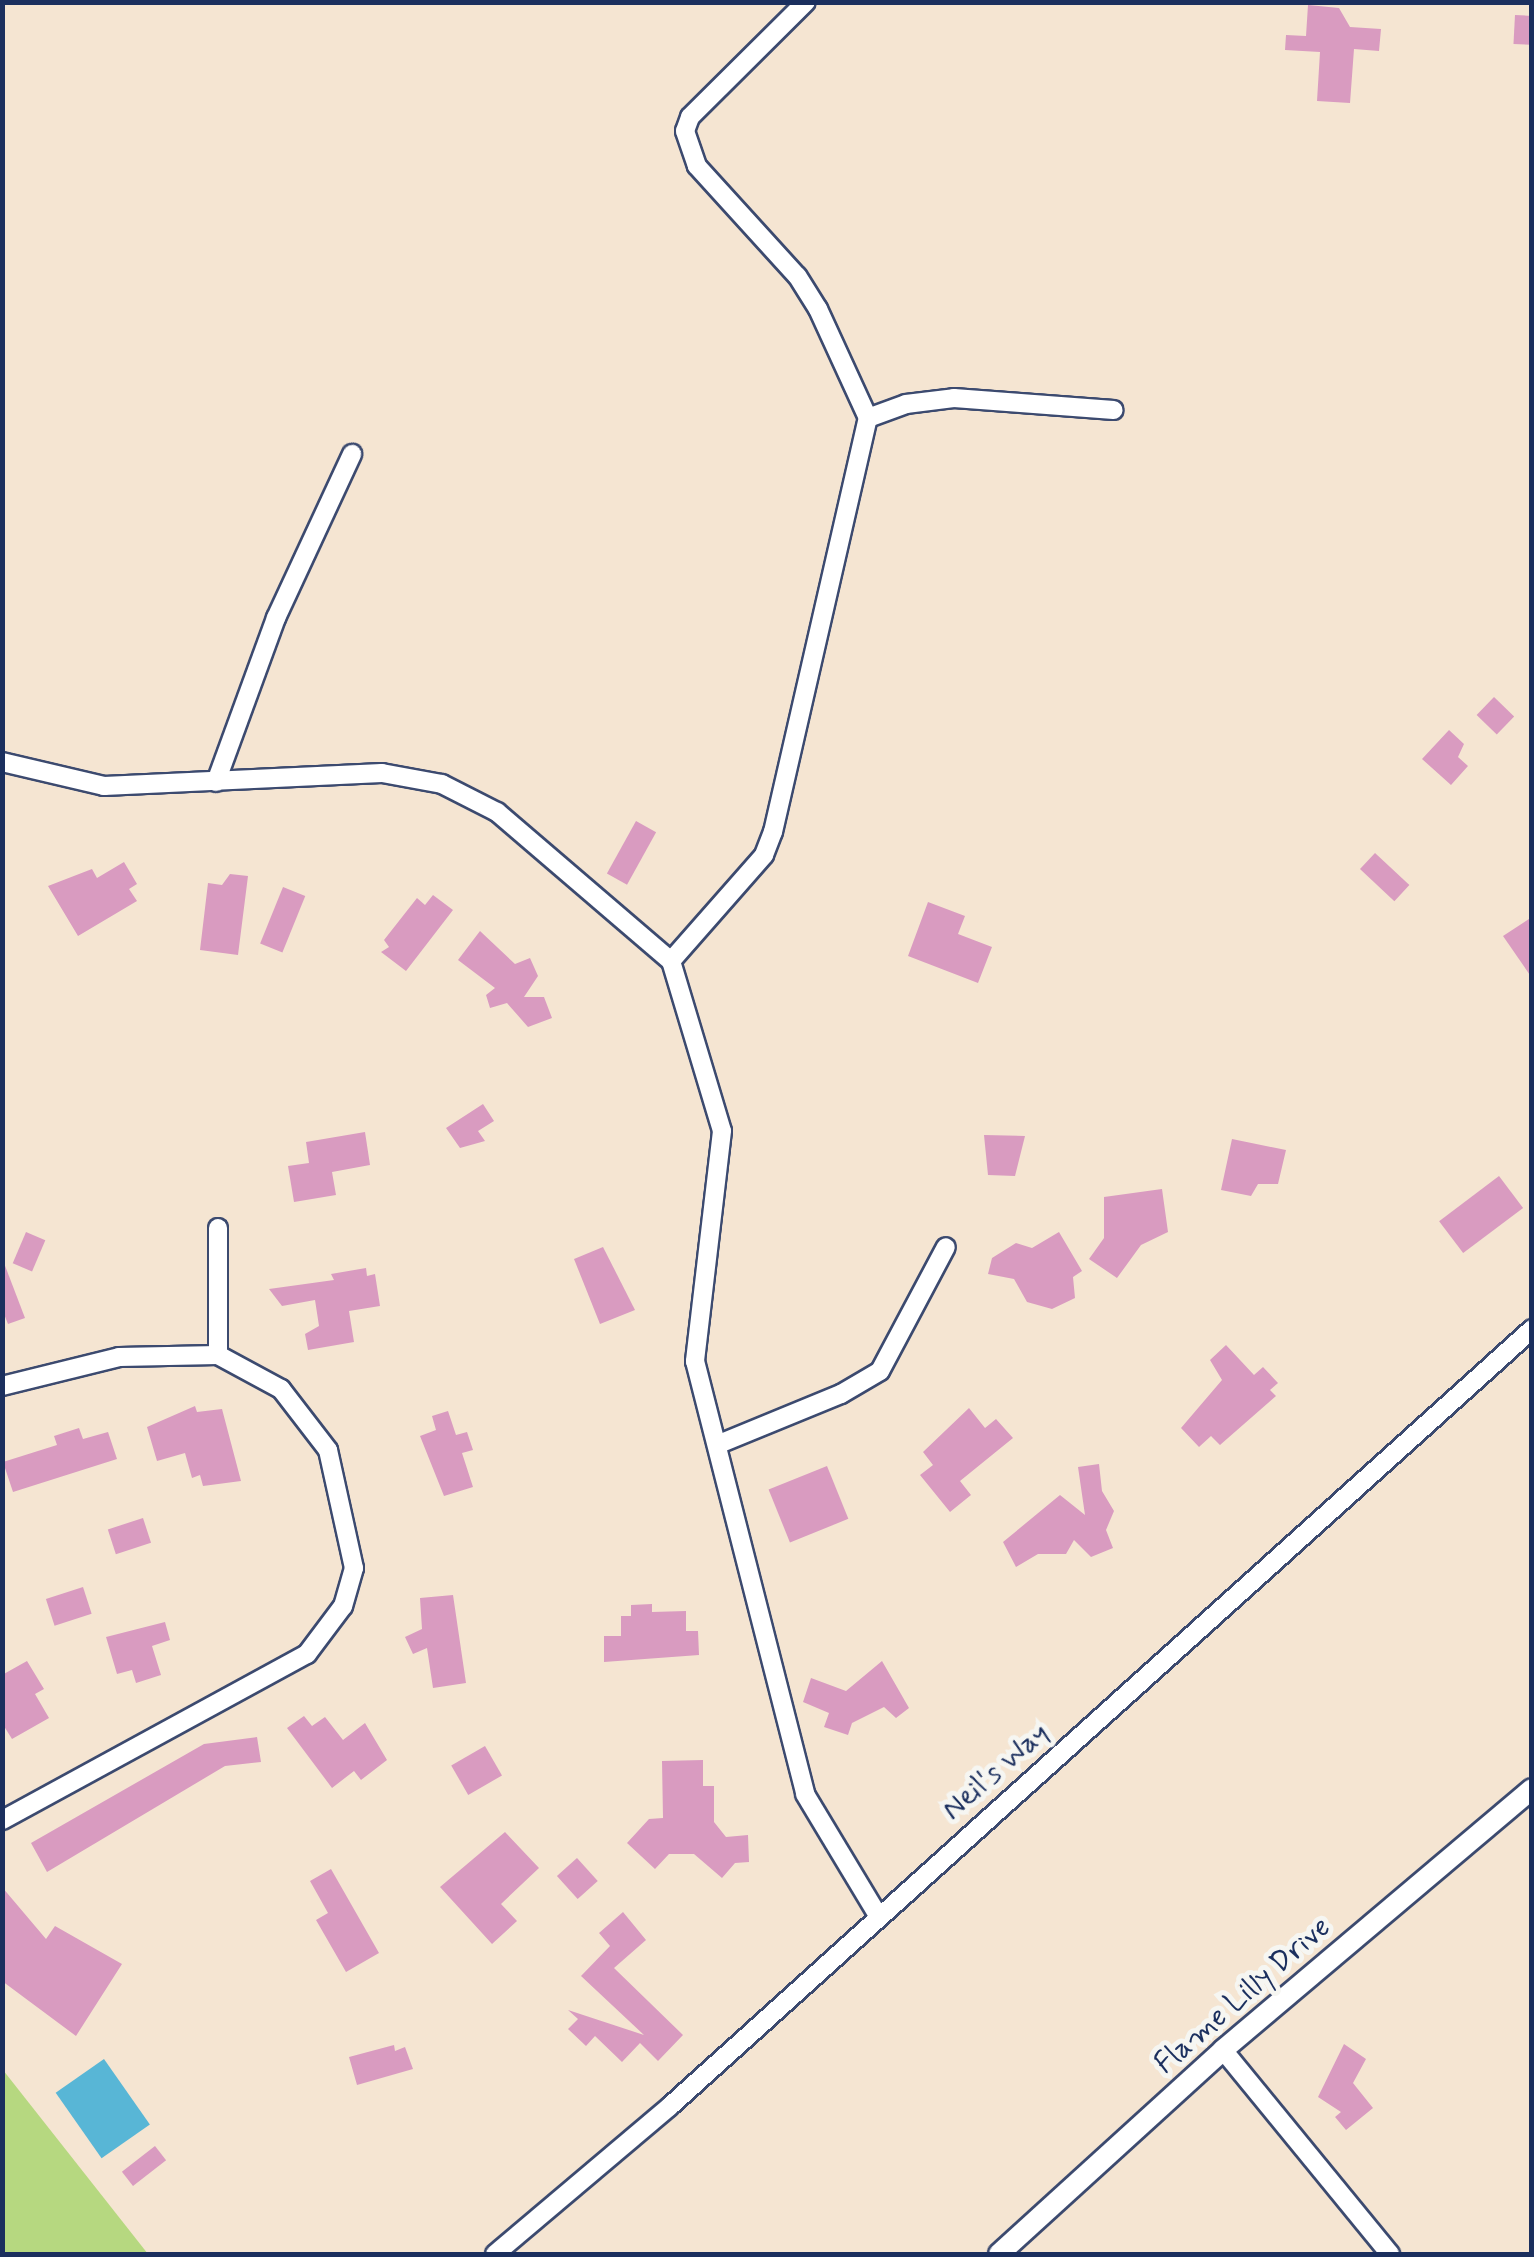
<!DOCTYPE html>
<style>
body{margin:0}
#map{position:relative;width:1534px;height:2257px;overflow:hidden;background:#f5e5d2;font-family:Mynerve,sans-serif}
div>[style]{position:absolute}
.green>*{inset:0;background:#b6d880}
.water>*{inset:0;background:#58b6d6;transform-origin:0 0}
.building>*{inset:0;background:#d99bc0;transform-origin:0 0}
.roads{filter:drop-shadow(2px 0 #3c4a6f) drop-shadow(-2px 0 #3c4a6f) drop-shadow(0 2px #3c4a6f) drop-shadow(0 -2px #3c4a6f)}
.minor>*{height:18px;margin:-9px;padding:0 9px;transform-origin:9px;border-radius:9px;background:#fff}
.tertiary>*{height:20px;margin:-10px;padding:0 10px;transform-origin:10px;border-radius:10px;background:#fff}
span{translate:-50% -50%;white-space:nowrap;text-align:center;line-height:1.15;-webkit-text-stroke:10px #f6f6f2;paint-order:stroke}
.street-label{font-size:30px;color:#1b2f5e}
.frame{position:absolute;inset:0;border:5px solid #1b2f5e;pointer-events:none}
</style>
<div id="map">
<div class="green">
<i style="clip-path:polygon(2px 2070px,3px 2070px,148px 2254px,3px 2254px)"></i>
</div>
<div class="water">
<i style="left:104px;top:2059px;width:80px;height:59px;rotate:55deg"></i>
</div>
<div class="building">
<i style="clip-path:polygon(1308px 5px,1339px 8px,1350px 27px,1381px 29px,1379px 51px,1354px 49px,1350px 103px,1317px 101px,1320px 52px,1285px 50px,1286px 35px,1306px 36px)"></i>
<i style="left:1515px;top:15px;width:17px;height:29px;rotate:3deg"></i>
<i style="left:1494px;top:697px;width:28px;height:25px;rotate:44deg"></i>
<i style="clip-path:polygon(1449px 730px,1464px 744px,1458px 757px,1468px 766px,1451px 785px,1422px 759px)"></i>
<i style="left:636px;top:821px;width:23px;height:60px;rotate:29deg"></i>
<i style="left:1375px;top:853px;width:47px;height:22px;rotate:43deg"></i>
<i style="clip-path:polygon(124px 862px,137px 884px,129px 889px,137px 901px,78px 936px,48px 886px,92px 869px,97px 878px)"></i>
<i style="clip-path:polygon(230px 874px,248px 876px,238px 955px,200px 950px,208px 883px,222px 885px)"></i>
<i style="left:283px;top:887px;width:24px;height:61px;rotate:22deg"></i>
<i style="clip-path:polygon(433px 895px,453px 910px,406px 971px,381px 952px,389px 947px,384px 940px,417px 898px,425px 905px)"></i>
<i style="clip-path:polygon(928px 902px,965px 916px,958px 934px,992px 947px,978px 983px,908px 956px)"></i>
<i style="clip-path:polygon(1532px 917px,1532px 978px,1503px 936px)"></i>
<i style="clip-path:polygon(480px 931px,515px 964px,530px 958px,538px 976px,524px 997px,544px 997px,552px 1018px,528px 1027px,507px 1003px,490px 1008px,486px 995px,495px 988px,458px 960px)"></i>
<i style="clip-path:polygon(483px 1104px,494px 1121px,478px 1131px,485px 1141px,460px 1148px,446px 1128px)"></i>
<i style="clip-path:polygon(365px 1132px,370px 1165px,332px 1172px,336px 1195px,294px 1202px,288px 1166px,309px 1163px,306px 1142px)"></i>
<i style="clip-path:polygon(984px 1135px,1025px 1136px,1015px 1176px,988px 1175px)"></i>
<i style="clip-path:polygon(1232px 1139px,1286px 1150px,1278px 1184px,1258px 1184px,1251px 1196px,1221px 1190px)"></i>
<i style="left:1499px;top:1176px;width:40px;height:75px;rotate:53deg"></i>
<i style="clip-path:polygon(1162px 1189px,1168px 1232px,1141px 1245px,1117px 1278px,1089px 1259px,1104px 1238px,1104px 1197px)"></i>
<i style="left:26px;top:1232px;width:21px;height:34px;rotate:23deg"></i>
<i style="clip-path:polygon(1059px 1232px,1082px 1271px,1073px 1277px,1075px 1298px,1052px 1309px,1027px 1302px,1014px 1279px,988px 1274px,992px 1258px,1016px 1243px,1032px 1248px)"></i>
<i style="clip-path:polygon(603px 1247px,635px 1310px,600px 1324px,574px 1259px)"></i>
<i style="clip-path:polygon(4px 1263px,25px 1318px,8px 1324px,2px 1309px)"></i>
<i style="clip-path:polygon(366px 1268px,367px 1276px,375px 1274px,380px 1306px,349px 1311px,354px 1342px,308px 1350px,305px 1334px,319px 1326px,315px 1300px,282px 1306px,269px 1289px,334px 1280px,331px 1274px)"></i>
<i style="clip-path:polygon(1226px 1345px,1254px 1375px,1263px 1367px,1278px 1383px,1270px 1390px,1276px 1396px,1220px 1445px,1211px 1436px,1199px 1447px,1181px 1428px,1222px 1380px,1210px 1360px)"></i>
<i style="clip-path:polygon(195px 1406px,197px 1412px,222px 1409px,241px 1481px,203px 1486px,200px 1475px,192px 1478px,185px 1453px,157px 1461px,147px 1427px)"></i>
<i style="clip-path:polygon(969px 1408px,985px 1428px,996px 1419px,1013px 1438px,960px 1481px,971px 1495px,950px 1512px,920px 1475px,933px 1465px,923px 1452px)"></i>
<i style="clip-path:polygon(448px 1411px,456px 1435px,467px 1432px,473px 1450px,462px 1453px,473px 1487px,444px 1496px,420px 1436px,436px 1430px,432px 1416px)"></i>
<i style="clip-path:polygon(79px 1428px,83px 1439px,108px 1432px,117px 1459px,13px 1492px,3px 1462px,57px 1445px,54px 1436px)"></i>
<i style="clip-path:polygon(1099px 1464px,1102px 1491px,1114px 1511px,1106px 1530px,1113px 1548px,1091px 1557px,1074px 1540px,1066px 1554px,1038px 1554px,1016px 1567px,1003px 1542px,1060px 1495px,1085px 1515px,1078px 1467px)"></i>
<i style="left:827px;top:1466px;width:57px;height:63px;rotate:68deg"></i>
<i style="left:143px;top:1518px;width:26px;height:37px;rotate:72deg"></i>
<i style="left:83px;top:1587px;width:28px;height:39px;rotate:72deg"></i>
<i style="clip-path:polygon(453px 1595px,466px 1683px,433px 1688px,427px 1648px,413px 1654px,405px 1637px,422px 1629px,420px 1598px)"></i>
<i style="clip-path:polygon(652px 1604px,652px 1612px,686px 1611px,686px 1631px,698px 1631px,699px 1655px,604px 1662px,604px 1636px,621px 1636px,621px 1616px,631px 1616px,631px 1605px)"></i>
<i style="clip-path:polygon(165px 1622px,170px 1640px,152px 1646px,161px 1675px,136px 1683px,132px 1670px,117px 1674px,106px 1637px)"></i>
<i style="clip-path:polygon(27px 1661px,44px 1689px,35px 1694px,49px 1718px,12px 1739px,2px 1723px,2px 1675px)"></i>
<i style="clip-path:polygon(882px 1661px,909px 1708px,896px 1718px,884px 1707px,852px 1723px,848px 1735px,824px 1727px,829px 1713px,803px 1702px,811px 1678px,846px 1691px)"></i>
<i style="clip-path:polygon(304px 1716px,312px 1726px,325px 1717px,343px 1740px,365px 1723px,387px 1760px,361px 1780px,354px 1771px,332px 1788px,287px 1728px)"></i>
<i style="clip-path:polygon(257px 1737px,261px 1762px,225px 1766px,47px 1872px,31px 1843px,204px 1744px)"></i>
<i style="left:485px;top:1746px;width:34px;height:39px;rotate:60deg"></i>
<i style="clip-path:polygon(703px 1760px,703px 1786px,714px 1786px,714px 1822px,726px 1837px,748px 1835px,749px 1862px,735px 1863px,722px 1878px,694px 1854px,669px 1854px,655px 1869px,627px 1843px,649px 1819px,663px 1818px,662px 1761px)"></i>
<i style="clip-path:polygon(505px 1832px,539px 1868px,501px 1904px,517px 1921px,492px 1944px,440px 1887px)"></i>
<i style="left:577px;top:1858px;width:31px;height:27px;rotate:48deg"></i>
<i style="clip-path:polygon(331px 1869px,379px 1953px,346px 1972px,316px 1920px,328px 1913px,310px 1881px)"></i>
<i style="clip-path:polygon(2px 1887px,46px 1939px,55px 1926px,122px 1964px,76px 2036px,2px 1981px)"></i>
<i style="clip-path:polygon(623px 1912px,646px 1940px,614px 1968px,683px 2035px,658px 2061px,640px 2043px,622px 2062px,595px 2036px,586px 2046px,568px 2029px,578px 2019px,568px 2010px,644px 2035px,581px 1976px,610px 1946px,599px 1933px)"></i>
<i style="clip-path:polygon(1344px 2044px,1366px 2059px,1353px 2083px,1373px 2108px,1346px 2130px,1335px 2117px,1341px 2112px,1318px 2097px)"></i>
<i style="clip-path:polygon(394px 2045px,395px 2051px,405px 2047px,413px 2069px,357px 2085px,349px 2057px)"></i>
<i style="left:155px;top:2146px;width:18px;height:42px;rotate:52deg"></i>
</div>
<div class="roads">
<div class="minor">
<i style="left:868px;top:418px;width:40px;rotate:-20.2deg"></i>
<i style="left:906px;top:404px;width:48px;rotate:-7.1deg"></i>
<i style="left:954px;top:398px;width:160px;rotate:4.3deg"></i>
<i style="left:2px;top:762px;width:105px;rotate:13.2deg"></i>
<i style="left:104px;top:786px;width:278px;rotate:-2.7deg"></i>
<i style="left:382px;top:773px;width:61px;rotate:10.4deg"></i>
<i style="left:442px;top:784px;width:62px;rotate:27deg"></i>
<i style="left:497px;top:812px;width:229px;rotate:40.6deg"></i>
<i style="left:671px;top:961px;width:177px;rotate:73.3deg"></i>
<i style="left:722px;top:1131px;width:232px;rotate:96.7deg"></i>
<i style="left:695px;top:1361px;width:447px;rotate:75.7deg"></i>
<i style="left:805px;top:1794px;width:140px;rotate:59deg"></i>
<i style="left:216px;top:782px;width:175px;rotate:-69.9deg"></i>
<i style="left:276px;top:618px;width:181px;rotate:-65.1deg"></i>
<i style="left:671px;top:961px;width:141px;rotate:-48.7deg"></i>
<i style="left:764px;top:855px;width:25px;rotate:-69deg"></i>
<i style="left:773px;top:832px;width:425px;rotate:-77.1deg"></i>
<i style="left:868px;top:418px;width:120px;rotate:-114.6deg"></i>
<i style="left:818px;top:309px;width:39px;rotate:-122deg"></i>
<i style="left:797px;top:276px;width:149px;rotate:-132.3deg"></i>
<i style="left:697px;top:166px;width:37px;rotate:-109deg"></i>
<i style="left:685px;top:131px;width:15px;rotate:-70deg"></i>
<i style="left:690px;top:117px;width:163px;rotate:-44.8deg"></i>
<i style="left:218px;top:1355px;width:127px;rotate:-90deg"></i>
<i style="left:2px;top:1386px;width:121px;rotate:-13.9deg"></i>
<i style="left:119px;top:1357px;width:99px;rotate:-1.2deg"></i>
<i style="left:218px;top:1355px;width:72px;rotate:28.4deg"></i>
<i style="left:281px;top:1389px;width:77px;rotate:52.4deg"></i>
<i style="left:328px;top:1450px;width:121px;rotate:77.6deg"></i>
<i style="left:354px;top:1568px;width:40px;rotate:106deg"></i>
<i style="left:343px;top:1606px;width:60px;rotate:126.9deg"></i>
<i style="left:307px;top:1654px;width:347px;rotate:151.4deg"></i>
<i style="left:719px;top:1444px;width:132px;rotate:-22.3deg"></i>
<i style="left:841px;top:1394px;width:45px;rotate:-30.5deg"></i>
<i style="left:880px;top:1371px;width:140px;rotate:-62deg"></i>
<i style="left:1223px;top:2050px;width:264px;rotate:50.7deg"></i>
<i style="left:495px;top:2254px;width:228px;rotate:-40.2deg"></i>
<i style="left:669px;top:2107px;width:1162px;rotate:-42.03deg"></i>
</div>
<div class="tertiary">
<i style="left:999px;top:2254px;width:303px;rotate:-42.3deg"></i>
<i style="left:1223px;top:2050px;width:404px;rotate:-40.2deg"></i>
</div>
</div>
<div class="street-label">
<span style="left:996px;top:1772px;rotate:-41deg">Neil's Way</span>
<span style="left:1243px;top:1996px;rotate:-41deg">Flame Lilly Drive</span>
</div>
<div class="frame"></div>
</div>
